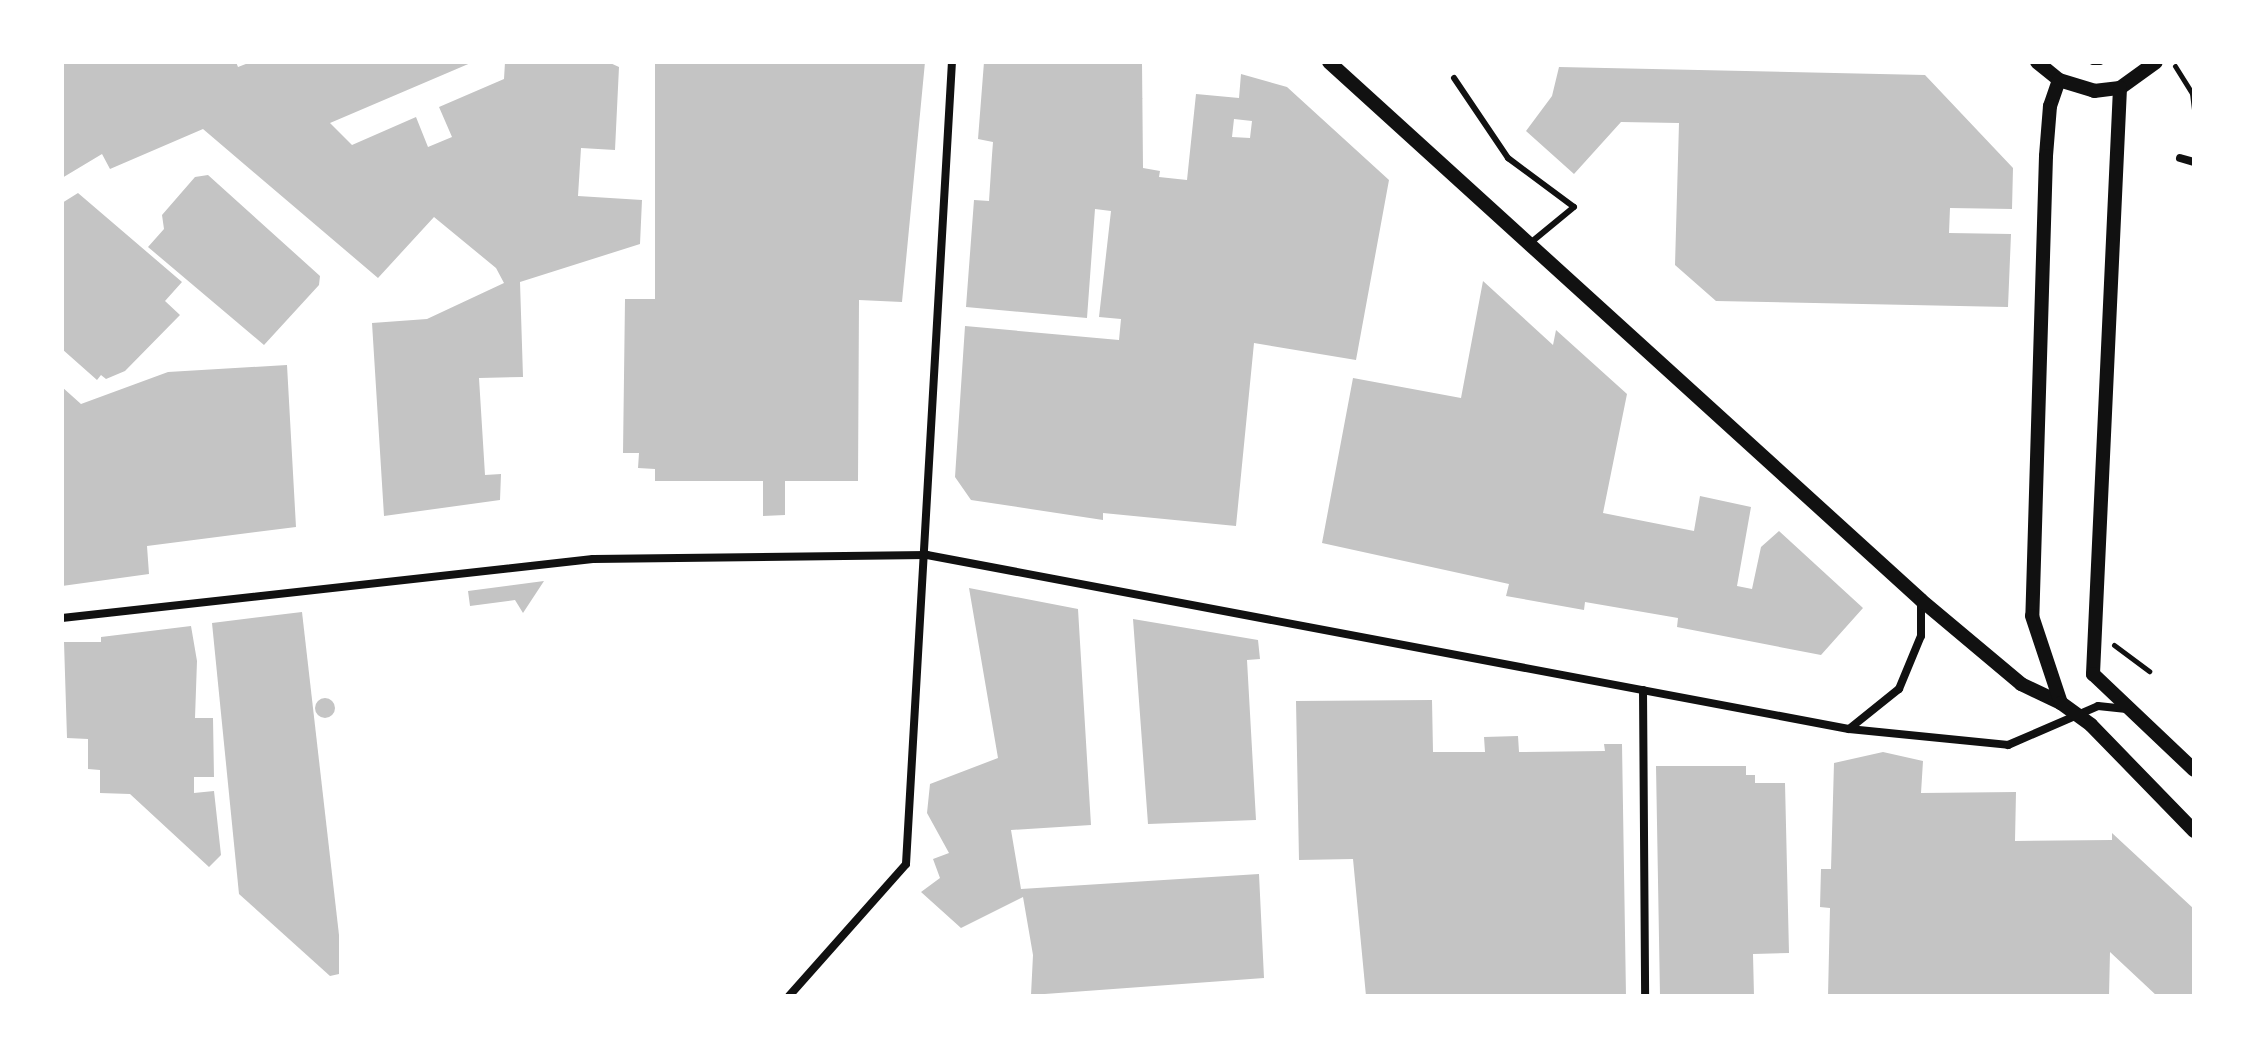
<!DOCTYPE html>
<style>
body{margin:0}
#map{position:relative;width:2256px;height:1058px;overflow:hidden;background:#fff;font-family:Montserrat,sans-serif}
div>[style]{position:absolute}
.building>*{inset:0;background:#c4c4c4}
.round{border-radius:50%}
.path>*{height:5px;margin:-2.5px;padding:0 2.5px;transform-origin:2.5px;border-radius:2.5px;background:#111}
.service>*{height:6px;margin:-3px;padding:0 3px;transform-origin:3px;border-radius:3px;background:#111}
.minor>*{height:8px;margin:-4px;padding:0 4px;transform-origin:4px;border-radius:4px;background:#111}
.tertiary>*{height:14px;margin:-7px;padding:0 7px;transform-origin:7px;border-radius:7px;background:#111}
span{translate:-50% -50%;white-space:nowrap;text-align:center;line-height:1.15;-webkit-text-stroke:8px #fff;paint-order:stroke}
.frame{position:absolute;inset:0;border:64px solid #fff;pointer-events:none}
</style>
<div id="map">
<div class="building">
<i style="clip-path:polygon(62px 62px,236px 62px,238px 67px,251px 62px,473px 62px,330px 123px,352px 145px,416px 117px,428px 147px,452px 137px,439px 107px,504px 79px,505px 62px,608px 62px,619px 67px,615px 150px,581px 148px,578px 196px,642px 200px,640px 244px,520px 282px,523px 377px,479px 378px,485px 475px,501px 474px,500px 500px,384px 516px,372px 323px,427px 319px,504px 283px,496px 268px,434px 217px,378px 278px,203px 129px,110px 169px,102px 154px,62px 178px)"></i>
<i style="clip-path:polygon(655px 62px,925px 62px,902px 302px,859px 300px,858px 481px,785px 481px,785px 515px,763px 516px,763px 481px,655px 481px,655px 469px,638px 468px,639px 453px,623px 453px,625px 299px,655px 299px)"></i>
<i style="clip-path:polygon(evenodd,984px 62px,1142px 62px,1143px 168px,1160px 171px,1159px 177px,1187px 180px,1196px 94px,1239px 98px,1241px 74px,1287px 87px,1389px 180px,1356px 360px,1254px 343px,1236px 526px,1103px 513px,1103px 520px,971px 500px,955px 477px,965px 326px,1119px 340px,1121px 319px,1099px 317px,1111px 211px,1095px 209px,1087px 318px,966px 307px,974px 200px,989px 201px,992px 155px,993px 142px,978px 139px,984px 62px,1234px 119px,1252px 121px,1250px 138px,1232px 137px,1234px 119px)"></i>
<i style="clip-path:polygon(1559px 67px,1925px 75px,2013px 168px,2012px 209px,1950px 208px,1949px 233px,2011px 234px,2008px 307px,1716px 301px,1675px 265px,1679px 123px,1621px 122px,1574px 174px,1526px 131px,1552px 96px)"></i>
<i style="clip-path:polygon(208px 175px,320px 276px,319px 285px,264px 345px,148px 247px,164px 229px,162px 215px,195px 177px)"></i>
<i style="clip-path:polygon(78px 193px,182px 282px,165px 301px,180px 315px,125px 371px,106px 379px,101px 375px,97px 380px,62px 349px,62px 203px)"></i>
<i style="clip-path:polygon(1483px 281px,1553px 345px,1556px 330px,1627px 394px,1603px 513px,1694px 531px,1700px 496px,1751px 507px,1737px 586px,1752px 589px,1761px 547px,1779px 531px,1863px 608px,1821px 655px,1677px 627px,1678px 618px,1585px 602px,1584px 610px,1506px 596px,1509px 584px,1322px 543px,1353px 378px,1461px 398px)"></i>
<i style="clip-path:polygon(287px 365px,296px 527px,147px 546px,149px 574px,62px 586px,62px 387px,81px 404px,168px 372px)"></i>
<i style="clip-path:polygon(544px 581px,523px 613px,515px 600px,470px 606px,468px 591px)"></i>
<i style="clip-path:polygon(969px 588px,1078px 609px,1091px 825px,1011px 830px,1021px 889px,1259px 874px,1264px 978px,1031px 995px,1033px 955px,1023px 897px,961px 928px,921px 892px,940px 878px,933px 859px,949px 853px,927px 813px,930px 784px,998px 758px)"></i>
<i style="clip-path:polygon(302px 612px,339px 935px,339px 974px,330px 976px,239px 894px,212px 623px)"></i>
<i style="clip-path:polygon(1133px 619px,1258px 640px,1260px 659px,1247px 660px,1256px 820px,1148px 824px)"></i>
<i style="clip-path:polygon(191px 626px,197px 661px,195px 718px,213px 718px,214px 777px,194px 777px,194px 793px,214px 791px,221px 855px,209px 867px,130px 794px,100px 793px,100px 770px,88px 769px,88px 739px,67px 738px,64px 642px,101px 642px,101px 637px)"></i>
<i class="round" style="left:315px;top:698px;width:20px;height:20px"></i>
<i style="clip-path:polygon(1432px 700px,1433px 752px,1485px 752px,1484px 737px,1518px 736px,1519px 752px,1605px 751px,1604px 744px,1622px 744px,1626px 996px,1366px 996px,1353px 859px,1299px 860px,1296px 701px)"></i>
<i style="clip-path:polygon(1883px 752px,1923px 761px,1921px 793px,2016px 792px,2015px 841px,2112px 840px,2112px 833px,2194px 909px,2194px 996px,2157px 996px,2110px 952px,2109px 996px,1828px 996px,1830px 908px,1820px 907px,1821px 869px,1831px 869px,1834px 763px)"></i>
<i style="clip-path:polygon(1656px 766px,1746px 766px,1746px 775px,1755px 775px,1755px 783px,1785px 783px,1789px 953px,1753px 954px,1754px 996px,1660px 996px)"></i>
</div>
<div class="path">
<i style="left:2092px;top:62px;width:8px"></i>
<i style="left:2175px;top:66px;width:32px;rotate:58deg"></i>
<i style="left:2192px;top:93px;width:17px;rotate:83deg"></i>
<i style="left:2114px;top:645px;width:44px;rotate:36.6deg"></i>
</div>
<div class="service">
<i style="left:1454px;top:78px;width:97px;rotate:56deg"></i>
<i style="left:1508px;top:158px;width:82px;rotate:36.6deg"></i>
<i style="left:1574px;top:207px;width:58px;rotate:140.6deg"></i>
</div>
<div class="minor">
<i style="left:2180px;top:158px;width:15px;rotate:16deg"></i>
<i style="left:62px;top:618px;width:534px;rotate:-6.34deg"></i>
<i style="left:593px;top:559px;width:334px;rotate:-0.7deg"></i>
<i style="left:927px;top:555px;width:938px;rotate:10.69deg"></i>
<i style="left:1849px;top:729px;width:160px;rotate:5.7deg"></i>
<i style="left:2008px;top:745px;width:98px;rotate:-23.4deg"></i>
<i style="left:2098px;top:706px;width:31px;rotate:6deg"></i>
<i style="left:1643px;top:690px;width:306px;rotate:89.6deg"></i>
<i style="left:1849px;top:729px;width:64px;rotate:-38.7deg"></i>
<i style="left:1899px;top:689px;width:57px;rotate:-67.5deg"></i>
<i style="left:1921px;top:636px;width:35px;rotate:-90deg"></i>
<i style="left:789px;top:996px;width:176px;rotate:-48.4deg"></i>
<i style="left:906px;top:864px;width:803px;rotate:-86.72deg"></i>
</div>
<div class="tertiary">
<i style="left:1329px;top:62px;width:800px;rotate:42.26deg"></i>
<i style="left:1921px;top:600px;width:131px;rotate:40deg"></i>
<i style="left:2021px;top:684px;width:44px;rotate:25.4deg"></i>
<i style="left:2037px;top:62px;width:28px;rotate:39deg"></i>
<i style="left:2059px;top:80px;width:37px;rotate:17deg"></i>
<i style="left:2094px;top:91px;width:26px;rotate:-7deg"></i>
<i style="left:2120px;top:88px;width:44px;rotate:-35.8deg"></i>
<i style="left:2059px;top:80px;width:28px;rotate:109deg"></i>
<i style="left:2050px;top:106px;width:50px;rotate:94.6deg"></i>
<i style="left:2046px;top:156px;width:460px;rotate:91.7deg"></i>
<i style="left:2032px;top:616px;width:92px;rotate:71.6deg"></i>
<i style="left:2061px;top:703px;width:37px;rotate:36deg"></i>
<i style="left:2091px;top:725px;width:148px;rotate:45.8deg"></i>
<i style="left:2120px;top:88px;width:587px;rotate:92.64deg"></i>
<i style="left:2093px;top:674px;width:139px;rotate:43.5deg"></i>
</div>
<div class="frame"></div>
</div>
